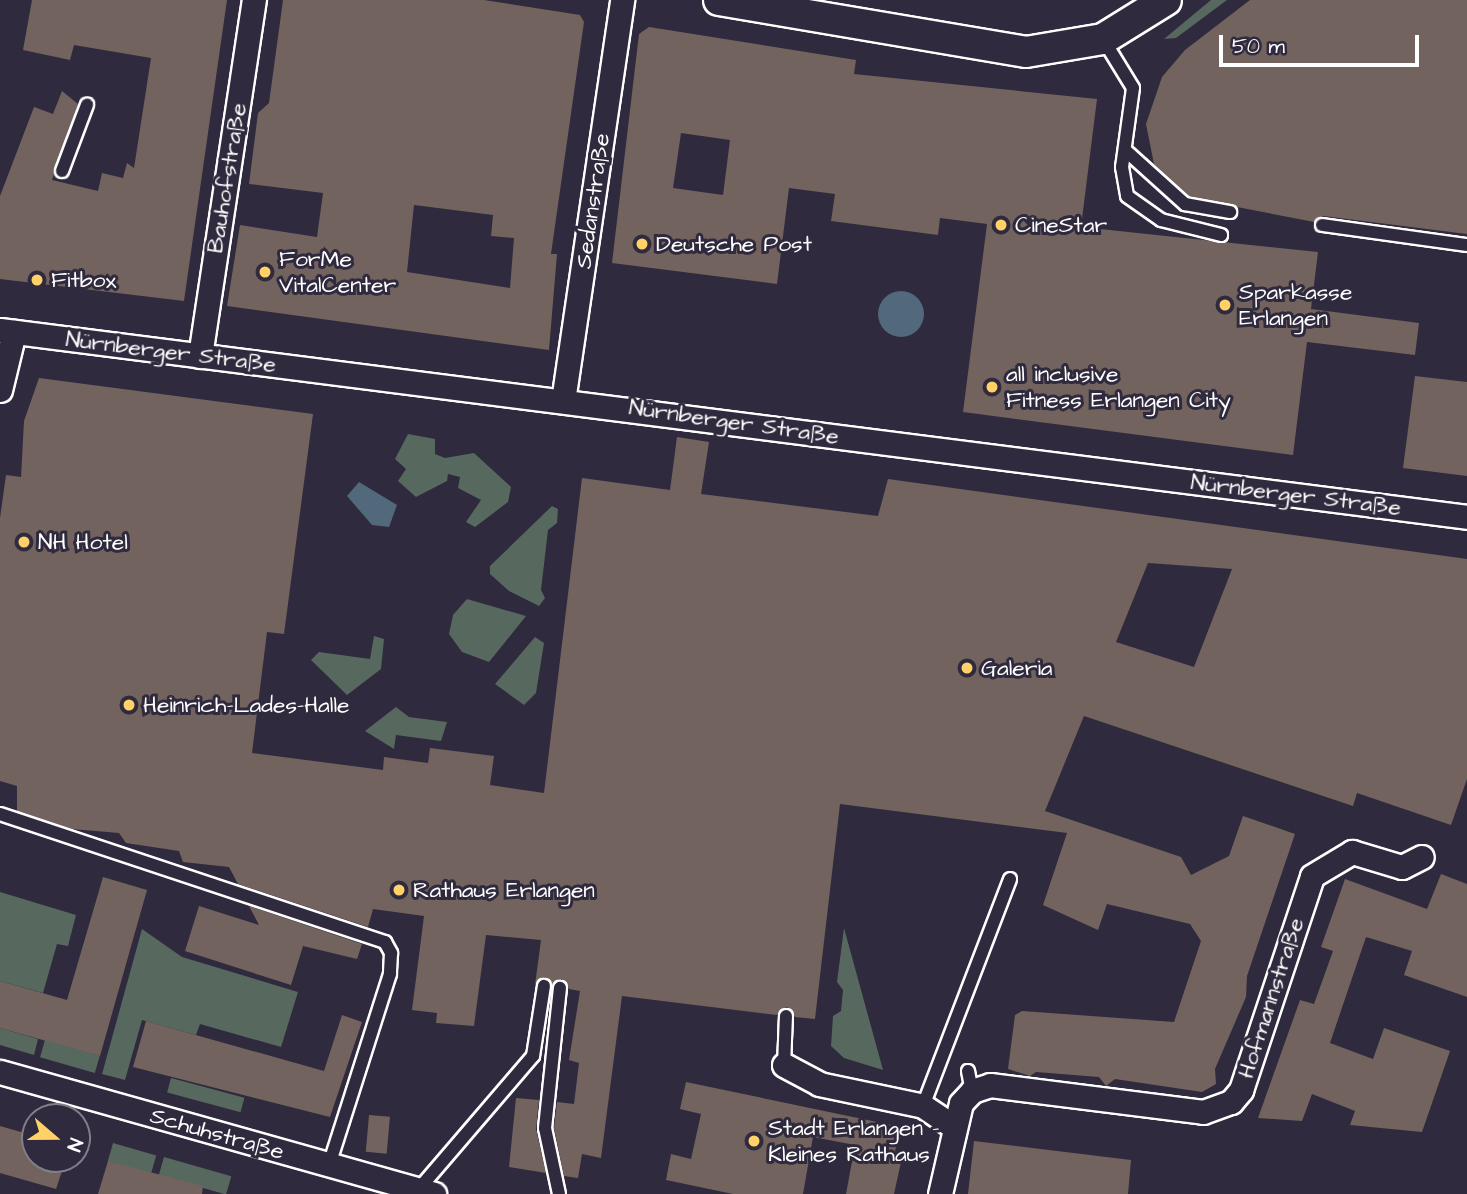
<!DOCTYPE html>
<meta charset="utf-8">
<style>
body{margin:0}
#map{position:relative;width:1467px;height:1194px;overflow:hidden;background:#2f2a3d;font-family:"Architects Daughter",sans-serif}
div>[style]{position:absolute}
.green>*{inset:0;background:#57685f;transform-origin:0 0}
.water>*{inset:0;background:#51697b}
.round{border-radius:50%}
.building>*{inset:0;background:#72635f;transform-origin:0 0}
.roads{filter:drop-shadow(2px 0 #fff) drop-shadow(-2px 0 #fff) drop-shadow(0 2px #fff) drop-shadow(0 -2px #fff)}
.service>*{height:12px;margin:-6px;padding:0 6px;transform-origin:6px;border-radius:6px;background:#2f2a3d}
.minor>*{height:23px;margin:-11.5px;padding:0 11.5px;transform-origin:11.5px;border-radius:11.5px;background:#2f2a3d}
.tertiary>*{height:30px;margin:-15px;padding:0 15px;transform-origin:15px;border-radius:15px;background:#2f2a3d}
.dots>*{width:19px;height:19px;translate:-50% -50%;box-sizing:border-box;border:4px solid #2f2a3d;border-radius:50%}
span{translate:-50% -50%;white-space:nowrap;text-align:center;line-height:1.15;-webkit-text-stroke:6px #2f2a3d;paint-order:stroke}
.street-label{font-size:23px;color:#fff}
.poi-label{font-size:23px;color:#fff}
.left{translate:0 -50%;text-align:left}
.north{position:absolute;left:21px;top:1103px;width:70px;height:70px;box-sizing:border-box;background:#2f2a3d;border:2px solid #827f8b;border-radius:50%;rotate:110deg;font-size:19px;font-weight:700;line-height:28px;text-align:center;color:#fff}
.north::after{content:'';display:block;margin:auto;width:24px;height:32px;background:#ffd166;clip-path:polygon(50% 0,100% 100%,50% 72%,0 100%)}
.scale{position:absolute;left:1219px;top:35px;width:200px;height:32px;box-sizing:border-box;border:4px solid #fff;border-top:0;padding-left:9px;font-size:21px;line-height:24px;white-space:nowrap;color:#fff;-webkit-text-stroke:5px #2f2a3d;paint-order:stroke}
</style>
<div id="map">
<div class="green">
<i style="clip-path:polygon(1211px 0,1227px 0,1176px 38px,1164px 39px)"></i>
<i style="clip-path:polygon(408px 434px,435px 439px,435px 454px,445px 458px,474px 453px,511px 487px,508px 502px,475px 527px,466px 522px,481px 500px,458px 488px,460px 477px,448px 474px,447px 481px,416px 497px,398px 481px,406px 469px,395px 459px)"></i>
<i style="clip-path:polygon(552px 506px,558px 509px,557px 523px,548px 530px,541px 590px,545px 598px,539px 606px,509px 591px,490px 574px,490px 566px)"></i>
<i style="clip-path:polygon(467px 599px,526px 616px,489px 662px,462px 652px,449px 634px,453px 615px)"></i>
<i style="clip-path:polygon(374px 636px,384px 639px,381px 669px,347px 695px,311px 660px,319px 652px,370px 659px)"></i>
<i style="clip-path:polygon(535px 637px,544px 643px,536px 693px,524px 705px,495px 684px)"></i>
<i style="clip-path:polygon(396px 707px,409px 717px,447px 722px,441px 741px,396px 735px,394px 749px,365px 731px)"></i>
<i style="clip-path:polygon(0 892px,76px 915px,68px 946px,57px 944px,43px 993px,0 981px)"></i>
<i style="clip-path:polygon(844px 928px,883px 1070px,844px 1058px,831px 1046px,833px 1016px,841px 1011px,843px 990px,837px 982px)"></i>
<i style="clip-path:polygon(142px 929px,182px 957px,298px 992px,281px 1047px,200px 1024px,196px 1035px,142px 1020px,125px 1080px,102px 1074px)"></i>
<i style="clip-path:polygon(0 1028px,38px 1039px,34px 1055px,0 1045px)"></i>
<i style="left:45px;top:1040px;width:57px;height:18px;rotate:16deg"></i>
<i style="left:171px;top:1078px;width:76px;height:15px;rotate:15deg"></i>
<i style="left:113px;top:1143px;width:45px;height:19px;rotate:16deg"></i>
<i style="left:164px;top:1157px;width:70px;height:19px;rotate:16deg"></i>
</div>
<div class="water">
<i class="round" style="left:878px;top:291px;width:46px;height:46px"></i>
<i style="clip-path:polygon(359px 482px,397px 505px,389px 527px,372px 525px,347px 496px)"></i>
</div>
<div class="building">
<i style="clip-path:polygon(32px 0,227px 0,184px 301px,0 279px,0 196px,34px 107px,53px 114px,62px 91px,78px 104px,52px 180px,98px 191px,102px 173px,123px 178px,127px 163px,134px 168px,151px 58px,74px 45px,70px 60px,23px 50px)"></i>
<i style="clip-path:polygon(evenodd,283px 0,484px 0,580px 15px,584px 22px,551px 254px,557px 254px,549px 350px,227px 306px,240px 225px,317px 237px,323px 193px,249px 184px,258px 113px,269px 103px,283px 0,414px 205px,493px 215px,491px 236px,514px 238px,510px 288px,407px 272px,414px 205px)"></i>
<i style="clip-path:polygon(1250px 0,1467px 0,1467px 234px,1323px 216px,1314px 222px,1237px 207px,1189px 196px,1154px 164px,1146px 124px,1162px 77px,1185px 50px)"></i>
<i style="clip-path:polygon(evenodd,649px 27px,856px 60px,854px 74px,1097px 99px,1081px 227px,1318px 252px,1311px 309px,1419px 323px,1415px 355px,1307px 342px,1293px 455px,963px 412px,987px 224px,940px 218px,938px 235px,831px 221px,835px 194px,789px 188px,777px 284px,612px 263px,639px 34px,649px 27px,681px 133px,730px 140px,723px 195px,673px 188px,681px 133px)"></i>
<i style="clip-path:polygon(1415px 376px,1467px 382px,1467px 476px,1403px 468px)"></i>
<i style="clip-path:polygon(evenodd,39px 378px,313px 414px,284px 634px,267px 632px,252px 753px,383px 770px,384px 757px,428px 763px,430px 748px,494px 756px,490px 785px,544px 793px,582px 478px,670px 490px,677px 437px,709px 442px,701px 494px,878px 516px,888px 479px,1467px 559px,1467px 779px,1451px 825px,1357px 793px,1353px 806px,1084px 716px,1045px 811px,1181px 857px,1191px 875px,1229px 856px,1243px 816px,1295px 834px,1247px 976px,1246px 997px,1215px 1069px,1216px 1084px,1202px 1092px,1115px 1079px,1106px 1086px,1099px 1077px,1036px 1072px,1030px 1076px,1008px 1069px,1015px 1015px,1022px 1011px,1174px 1022px,1201px 941px,1190px 924px,1107px 904px,1098px 930px,1043px 905px,1067px 833px,840px 804px,815px 1019px,795px 1017px,787px 1007px,777px 1015px,622px 996px,601px 1158px,582px 1154px,578px 1178px,564px 1176px,554px 1128px,557px 1102px,574px 1104px,579px 1063px,569px 1060px,580px 991px,569px 989px,562px 979px,552px 984px,542px 978px,535px 985px,541px 940px,486px 935px,474px 1026px,436px 1023px,437px 1013px,412px 1010px,424px 916px,373px 909px,368px 927px,238px 884px,229px 867px,183px 862px,179px 851px,126px 843px,119px 833px,72px 829px,17px 811px,17px 786px,0 781px,0 518px,6px 475px,21px 477px,24px 421px,39px 378px,1148px 563px,1232px 569px,1194px 667px,1116px 642px,1148px 563px)"></i>
<i style="clip-path:polygon(1441px 874px,1467px 884px,1467px 997px,1404px 975px,1412px 951px,1366px 937px,1330px 1043px,1373px 1059px,1384px 1028px,1450px 1051px,1422px 1132px,1350px 1125px,1355px 1111px,1312px 1094px,1302px 1121px,1258px 1118px,1300px 1000px,1314px 1004px,1333px 951px,1321px 947px,1345px 879px,1427px 909px)"></i>
<i style="clip-path:polygon(103px 877px,147px 890px,100px 1056px,0 1028px,0 981px,67px 1000px)"></i>
<i style="clip-path:polygon(199px 906px,259px 925px,249px 906px,362px 944px,357px 959px,303px 946px,291px 985px,185px 951px)"></i>
<i style="clip-path:polygon(342px 1015px,362px 1022px,330px 1117px,133px 1067px,146px 1021px,324px 1071px)"></i>
<i style="clip-path:polygon(686px 1082px,901px 1127px,895px 1151px,903px 1153px,894px 1194px,846px 1194px,855px 1145px,813px 1137px,803px 1194px,733px 1194px,666px 1180px,671px 1154px,691px 1159px,701px 1114px,680px 1109px)"></i>
<i style="clip-path:polygon(516px 1098px,539px 1100px,536px 1129px,546px 1173px,509px 1167px)"></i>
<i style="left:369px;top:1115px;width:21px;height:37px;rotate:5deg"></i>
<i style="clip-path:polygon(0 1126px,35px 1136px,35px 1159px,66px 1159px,56px 1189px,0 1173px)"></i>
<i style="clip-path:polygon(974px 1141px,1131px 1160px,1128px 1194px,968px 1194px)"></i>
<i style="clip-path:polygon(108px 1161px,203px 1186px,202px 1194px,98px 1194px)"></i>
</div>
<div class="roads">
<div class="service">
<i style="left:1103px;top:39px;width:57px;rotate:58.5deg"></i>
<i style="left:1133px;top:88px;width:80px;rotate:97.9deg"></i>
<i style="left:1122px;top:167px;width:29px;rotate:80deg"></i>
<i style="left:1127px;top:196px;width:42px;rotate:35.2deg"></i>
<i style="left:1161px;top:220px;width:62px;rotate:14deg"></i>
<i style="left:1125px;top:150px;width:81px;rotate:42deg"></i>
<i style="left:1185px;top:204px;width:46px;rotate:10.1deg"></i>
<i style="left:62px;top:171px;width:71px;rotate:-69.3deg"></i>
<i style="left:1322px;top:225px;width:146px;rotate:7.9deg"></i>
<i style="left:0;top:814px;width:406px;rotate:18.4deg"></i>
<i style="left:385px;top:942px;width:13px;rotate:61deg"></i>
<i style="left:391px;top:953px;width:21px;rotate:93deg"></i>
<i style="left:390px;top:974px;width:201px;rotate:107.7deg"></i>
<i style="left:784px;top:1065px;width:49px;rotate:-87.7deg"></i>
<i style="left:968px;top:1071px;width:20px;rotate:79deg"></i>
<i style="left:923px;top:1106px;width:243px;rotate:-69deg"></i>
<i style="left:418px;top:1190px;width:177px;rotate:-49.4deg"></i>
<i style="left:533px;top:1056px;width:71px;rotate:-81.1deg"></i>
<i style="left:559px;top:1194px;width:67px;rotate:-102deg"></i>
<i style="left:545px;top:1128px;width:141px;rotate:-83.9deg"></i>
</div>
<div class="minor">
<i style="left:0;top:330px;width:1479px;rotate:7.26deg"></i>
<i style="left:200px;top:356px;width:360px;rotate:-81.4deg"></i>
<i style="left:0;top:390px;width:60px;rotate:-76.4deg"></i>
<i style="left:563px;top:401px;width:405px;rotate:-81.6deg"></i>
<i style="left:784px;top:1065px;width:40px;rotate:28deg"></i>
<i style="left:819px;top:1084px;width:106px;rotate:11.9deg"></i>
<i style="left:923px;top:1106px;width:36px;rotate:34deg"></i>
<i style="left:0;top:1072px;width:451px;rotate:15.7deg"></i>
<i style="left:940px;top:1194px;width:93px;rotate:-77deg"></i>
<i style="left:961px;top:1103px;width:16px;rotate:-47deg"></i>
<i style="left:972px;top:1091px;width:19px;rotate:-18deg"></i>
<i style="left:990px;top:1085px;width:215px;rotate:7.2deg"></i>
<i style="left:1203px;top:1112px;width:30px;rotate:-20deg"></i>
<i style="left:1231px;top:1102px;width:16px;rotate:-50deg"></i>
<i style="left:1241px;top:1090px;width:225px;rotate:-71.6deg"></i>
<i style="left:1312px;top:876px;width:47px;rotate:-31deg"></i>
<i style="left:1352px;top:852px;width:52px;rotate:16.7deg"></i>
<i style="left:1402px;top:867px;width:22px;rotate:-27deg"></i>
</div>
<div class="tertiary">
<i style="left:719px;top:0;width:311px;rotate:9.6deg"></i>
<i style="left:1026px;top:52px;width:78px;rotate:-9.6deg"></i>
<i style="left:1103px;top:39px;width:74px;rotate:-31.8deg"></i>
</div>
</div>
<div class="dots">
<i style="left:1001px;top:225px;background:#ffd166"></i>
<i style="left:642px;top:244px;background:#ffd166"></i>
<i style="left:265px;top:272px;background:#ffd166"></i>
<i style="left:37px;top:280px;background:#ffd166"></i>
<i style="left:1225px;top:305px;background:#ffd166"></i>
<i style="left:992px;top:387px;background:#ffd166"></i>
<i style="left:24px;top:542px;background:#ffd166"></i>
<i style="left:967px;top:668px;background:#ffd166"></i>
<i style="left:129px;top:705px;background:#ffd166"></i>
<i style="left:399px;top:890px;background:#ffd166"></i>
<i style="left:754px;top:1141px;background:#ffd166"></i>
</div>
<div class="street-label">
<span style="left:227px;top:178px;rotate:-81deg">Bauhofstraße</span>
<span style="left:593px;top:201px;rotate:-82deg">Sedanstraße</span>
<span style="left:171px;top:352px;rotate:7deg">Nürnberger Straße</span>
<span style="left:734px;top:422px;rotate:8deg">Nürnberger Straße</span>
<span style="left:1296px;top:495px;rotate:7deg">Nürnberger Straße</span>
<span style="left:1271px;top:998px;rotate:-72deg">Hofmannstraße</span>
<span style="left:217px;top:1134px;rotate:16deg">Schuhstraße</span>
</div>
<div class="poi-label">
<span class="left" style="left:1015px;top:225px">CineStar</span>
<span class="left" style="left:656px;top:244px">Deutsche Post</span>
<span class="left" style="left:279px;top:272px">ForMe<br>VitalCenter</span>
<span class="left" style="left:51px;top:280px">Fitbox</span>
<span class="left" style="left:1239px;top:305px">Sparkasse<br>Erlangen</span>
<span class="left" style="left:1006px;top:387px">all inclusive<br>Fitness Erlangen City</span>
<span class="left" style="left:38px;top:542px">NH Hotel</span>
<span class="left" style="left:981px;top:668px">Galeria</span>
<span class="left" style="left:143px;top:705px">Heinrich-Lades-Halle</span>
<span class="left" style="left:413px;top:890px">Rathaus Erlangen</span>
<span class="left" style="left:768px;top:1141px">Stadt Erlangen -<br>Kleines Rathaus</span>
</div>
<div class="north">N</div>
<div class="scale">50 m</div>
</div>
